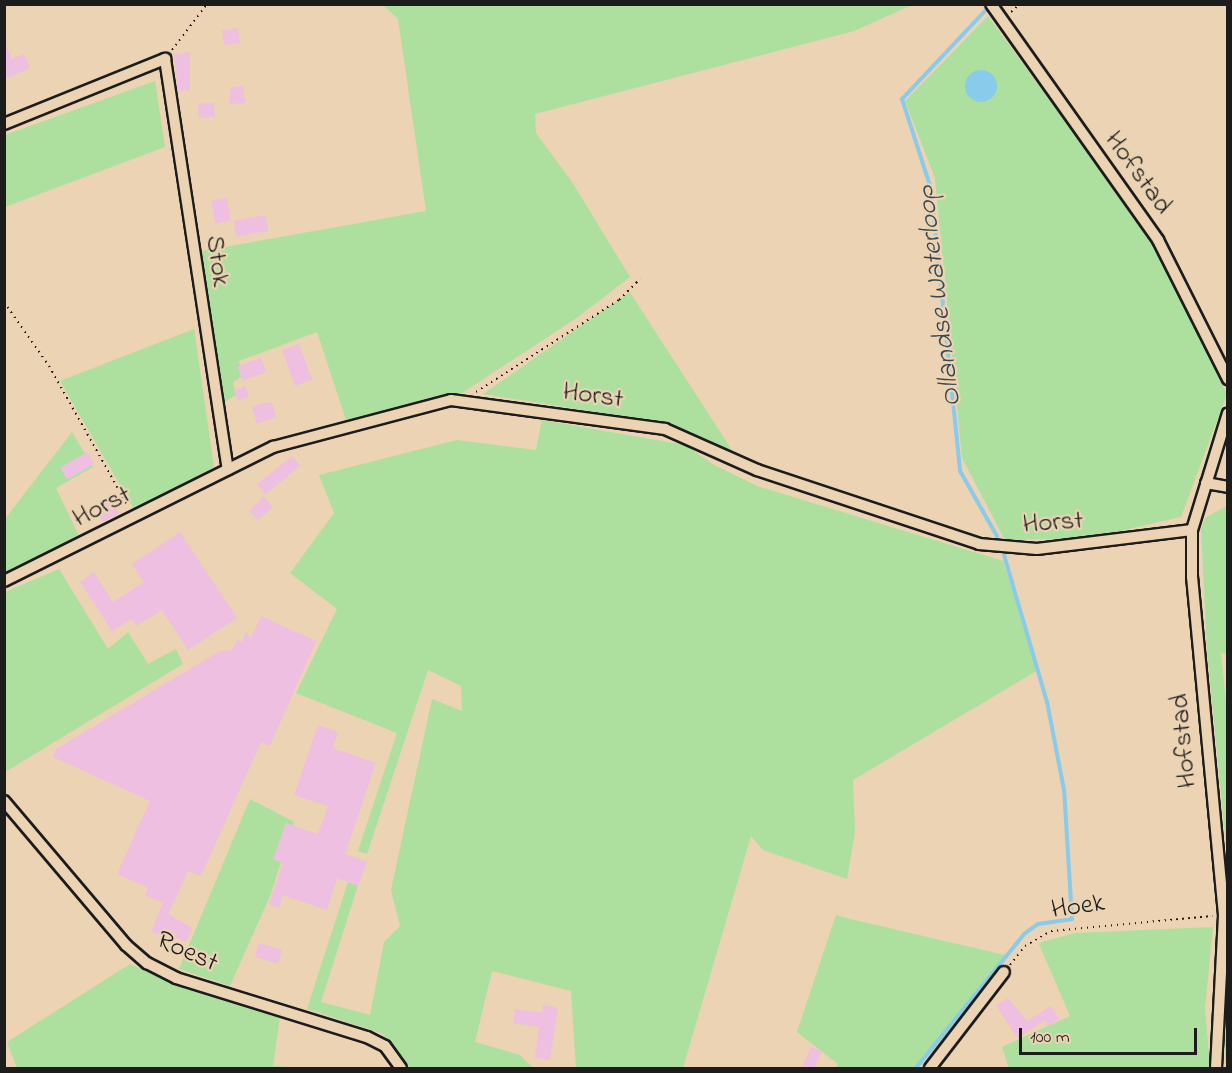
<!DOCTYPE html>
<style>
body{margin:0}
#map{position:relative;width:1232px;height:1073px;overflow:hidden;background:#ebd3b3;font-family:"Indie Flower",sans-serif}
div>[style]{position:absolute}
[style*='--x']{left:calc(var(--x)*1px);top:calc(var(--y)*1px);width:calc(var(--w)*1px);rotate:calc(var(--a)*1deg)}
.green>*{inset:0;background:#addf9f}
.water>*{inset:0;background:#89cbea}
.round{border-radius:50%}
.stream>*{height:4px;margin:-2px;padding:0 2px;transform-origin:2px;border-radius:2px;background:#89cbea}
.building>*{inset:0;background:#eebfe0;transform-origin:0 0}
.path>*{height:2px;margin-top:-1px;transform-origin:0;background:repeating-linear-gradient(90deg,#1c1c1c 0 1.5px,transparent 0 6px)}
.roads{filter:drop-shadow(2px 0 #1c1c1c) drop-shadow(-2px 0 #1c1c1c) drop-shadow(0 2px #1c1c1c) drop-shadow(0 -2px #1c1c1c)}
.minor>*{height:10px;margin:-5px;padding:0 5px;transform-origin:5px;border-radius:5px;background:#ebd3b3}
span{translate:-50% -50%;white-space:nowrap;text-align:center;line-height:1.15;-webkit-text-stroke:4.5px #ebd3b3;paint-order:stroke}
.street-label{font-size:27px;color:#1c1c1c}
.water-label{font-size:28px;color:#374850;font-style:italic}
.frame{position:absolute;inset:0;border:6px solid #1c1c1c;pointer-events:none}
.scale{position:absolute;left:1019px;top:1028px;width:178px;height:27px;box-sizing:border-box;border:3px solid #1c1c1c;border-top:0;padding-left:8px;font-size:18px;line-height:21px;white-space:nowrap;color:#1c1c1c;-webkit-text-stroke:4px #ebd3b3;paint-order:stroke}
</style>
<div id="map">
<div class="green">
<div style="clip-path:polygon(383px 5px,912px 5px,854px 31px,535px 114px,536px 133px,572px 182px,630px 277px,578px 317px,459px 395px,346px 420px,317px 332px,239px 361px,242px 376px,233px 382px,236px 395px,221px 404px,197px 252px,426px 211px,398px 19px)"></div>
<div style="clip-path:polygon(988px 16px,1153px 242px,1227px 394px,1181px 517px,1089px 538px,1005px 540px,962px 458px,935px 178px,905px 101px)"></div>
<div style="clip-path:polygon(155px 81px,165px 147px,5px 207px,5px 135px)"></div>
<div style="clip-path:polygon(630px 292px,633px 297px,735px 455px,688px 431px,659px 422px,483px 394px)"></div>
<div style="clip-path:polygon(194px 329px,214px 467px,135px 511px,60px 381px)"></div>
<div style="clip-path:polygon(542px 420px,685px 445px,714px 465px,757px 486px,1003px 561px,1038px 670px,853px 780px,855px 831px,847px 879px,763px 850px,751px 836px,683px 1068px,576px 1068px,571px 991px,492px 971px,475px 1042px,520px 1055px,533px 1068px,405px 1068px,395px 1046px,381px 1033px,307px 1009px,348px 882px,358px 885px,321px 1002px,370px 1015px,384px 942px,400px 926px,391px 890px,432px 699px,462px 711px,461px 686px,428px 670px,367px 854px,358px 851px,397px 733px,296px 693px,337px 609px,290px 573px,334px 513px,319px 475px,457px 440px,536px 450px)"></div>
<div style="clip-path:polygon(72px 432px,93px 467px,56px 488px,80px 538px,5px 576px,5px 519px)"></div>
<div style="clip-path:polygon(1227px 506px,1227px 654px,1221px 653px,1228px 722px,1227px 855px,1207px 649px,1201px 530px,1205px 518px)"></div>
<div style="clip-path:polygon(59px 569px,108px 649px,128px 632px,148px 664px,176px 649px,183px 664px,5px 772px,5px 592px)"></div>
<div style="clip-path:polygon(250px 799px,294px 822px,270px 896px,230px 986px,179px 969px)"></div>
<div style="clip-path:polygon(836px 915px,850px 919px,1005px 955px,914px 1068px,835px 1068px,838px 1064px,797px 1032px)"></div>
<div style="clip-path:polygon(1213px 927px,1205px 1008px,1210px 1068px,1009px 1068px,1002px 1047px,1070px 1016px,1039px 944px,1042px 942px,1075px 933px)"></div>
<div style="clip-path:polygon(1227px 939px,1227px 1068px,1226px 1068px,1222px 1025px)"></div>
<div style="clip-path:polygon(130px 964px,184px 987px,280px 1016px,273px 1066px,305px 1068px,17px 1068px,7px 1042px)"></div>
</div>
<div class="water">
<div class="round" style="left:965px;top:70px;width:32px;height:32px"></div>
</div>
<div class="stream">
<div style="--x:985;--y:11;--w:121;--a:133.3"></div>
<div style="--x:902;--y:99;--w:95;--a:72.1"></div>
<div style="--x:931;--y:189;--w:283;--a:84.1"></div>
<div style="--x:960;--y:471;--w:75;--a:60.4"></div>
<div style="--x:916;--y:1068;--w:172;--a:-51.1"></div>
<div style="--x:1024;--y:934;--w:17;--a:-36"></div>
<div style="--x:1038;--y:924;--w:34;--a:-8"></div>
<div style="--x:1072;--y:919;--w:129;--a:-93.5"></div>
<div style="--x:1064;--y:790;--w:90;--a:-100.9"></div>
<div style="--x:1047;--y:702;--w:153;--a:-106.3"></div>
</div>
<div class="building">
<div style="left:238px;top:28px;width:15px;height:16px;rotate:82deg"></div>
<div style="clip-path:polygon(4px 40px,12px 59px,24px 54px,30px 68px,4px 79px)"></div>
<div style="clip-path:polygon(190px 52px,190px 90px,178px 91px,174px 54px)"></div>
<div style="clip-path:polygon(243px 86px,245px 103px,229px 104px,231px 87px)"></div>
<div style="left:214px;top:103px;width:14px;height:16px;rotate:86deg"></div>
<div style="left:227px;top:198px;width:23px;height:16px;rotate:80deg"></div>
<div style="left:265px;top:215px;width:16px;height:32px;rotate:79deg"></div>
<div style="left:299px;top:344px;width:38px;height:18px;rotate:70deg"></div>
<div style="left:261px;top:358px;width:15px;height:25px;rotate:70deg"></div>
<div style="left:245px;top:386px;width:11px;height:12px;rotate:68deg"></div>
<div style="clip-path:polygon(265px 403px,272px 403px,276px 417px,257px 424px,252px 407px)"></div>
<div style="left:87px;top:452px;width:14px;height:31px;rotate:60deg"></div>
<div style="left:292px;top:456px;width:13px;height:45px;rotate:51deg"></div>
<div style="left:264px;top:497px;width:13px;height:20px;rotate:48deg"></div>
<div style="left:112px;top:499px;width:16px;height:19px;rotate:63deg"></div>
<div style="clip-path:polygon(180px 532px,237px 618px,188px 650px,162px 610px,136px 626px,132px 619px,112px 631px,80px 582px,94px 572px,113px 602px,144px 582px,132px 564px)"></div>
<div style="clip-path:polygon(261px 616px,316px 641px,270px 746px,261px 742px,201px 876px,188px 871px,168px 914px,192px 928px,186px 942px,161px 931px,159px 935px,151px 932px,163px 903px,145px 895px,148px 888px,117px 874px,150px 801px,53px 757px,56px 749px,220px 651px,232px 650px,237px 640px,242px 642px,246px 632px,251px 638px)"></div>
<div style="clip-path:polygon(318px 725px,338px 732px,333px 748px,376px 763px,345px 854px,367px 862px,358px 886px,337px 878px,327px 910px,283px 895px,279px 908px,269px 904px,283px 863px,273px 859px,286px 823px,318px 834px,328px 806px,294px 795px)"></div>
<div style="left:259px;top:943px;width:24px;height:14px;rotate:17deg"></div>
<div style="clip-path:polygon(1008px 998px,1027px 1021px,1051px 1006px,1059px 1019px,1048px 1026px,1045px 1020px,1017px 1038px,996px 1005px)"></div>
<div style="clip-path:polygon(543px 1005px,558px 1008px,550px 1060px,535px 1058px,539px 1027px,513px 1023px,515px 1009px,542px 1013px)"></div>
<div style="clip-path:polygon(811px 1047px,822px 1051px,814px 1068px,802px 1068px)"></div>
</div>
<div class="path">
<div style="--x:1011;--y:12;--w:12;--a:-42"></div>
<div style="--x:172;--y:50;--w:58;--a:-52.7"></div>
<div style="--x:4;--y:302;--w:78;--a:54.9"></div>
<div style="--x:49;--y:366;--w:161;--a:60.6"></div>
<div style="--x:476;--y:392;--w:170;--a:-32.8"></div>
<div style="--x:619;--y:300;--w:30;--a:-45"></div>
<div style="--x:1010;--y:965;--w:24;--a:-52"></div>
<div style="--x:1025;--y:946;--w:30;--a:-30"></div>
<div style="--x:1051;--y:931;--w:162;--a:-5.3"></div>
</div>
<div class="roads">
<div class="minor">
<div style="--x:991;--y:4;--w:289;--a:54.7"></div>
<div style="--x:1158;--y:240;--w:156;--a:63.3"></div>
<div style="--x:4;--y:124;--w:174;--a:-22"></div>
<div style="--x:165;--y:59;--w:415;--a:81.3"></div>
<div style="--x:1206;--y:483;--w:22;--a:10"></div>
<div style="--x:4;--y:581;--w:301;--a:-26.5"></div>
<div style="--x:273;--y:447;--w:184;--a:-14.8"></div>
<div style="--x:451;--y:400;--w:216;--a:7.7"></div>
<div style="--x:665;--y:429;--w:101;--a:24"></div>
<div style="--x:757;--y:470;--w:234;--a:18.4"></div>
<div style="--x:979;--y:544;--w:58;--a:4.9"></div>
<div style="--x:1037;--y:549;--w:156;--a:-7"></div>
<div style="--x:4;--y:801;--w:189;--a:49.7"></div>
<div style="--x:126;--y:945;--w:28;--a:41"></div>
<div style="--x:147;--y:963;--w:33;--a:27"></div>
<div style="--x:176;--y:978;--w:200;--a:17.2"></div>
<div style="--x:367;--y:1037;--w:20;--a:27"></div>
<div style="--x:385;--y:1046;--w:27;--a:54"></div>
<div style="--x:930;--y:1068;--w:121;--a:-52.4"></div>
<div style="--x:1216;--y:1068;--w:153;--a:-87"></div>
<div style="--x:1224;--y:915;--w:340;--a:-95.4"></div>
<div style="--x:1192;--y:577;--w:47;--a:-90"></div>
<div style="--x:1192;--y:530;--w:122;--a:-72.9"></div>
</div>
</div>
<div class="street-label">
<span style="left:1138px;top:173px;rotate:54deg">Hofstad</span>
<span style="left:217px;top:261px;rotate:82deg">Stok</span>
<span style="left:593px;top:396px;rotate:8deg">Horst</span>
<span style="left:102px;top:507px;rotate:-27deg">Horst</span>
<span style="left:1053px;top:523px;rotate:-4deg">Horst</span>
<span style="left:1184px;top:741px;rotate:-95deg">Hofstad</span>
<span style="left:1078px;top:907px;rotate:-8deg">Hoek</span>
<span style="left:187px;top:952px;rotate:24deg">Roest</span>
</div>
<div class="water-label">
<span style="left:940px;top:296px;rotate:-97deg">Ollandse Waterloop</span>
</div>
<div class="frame"></div>
<div class="scale">100 m</div>
</div>
